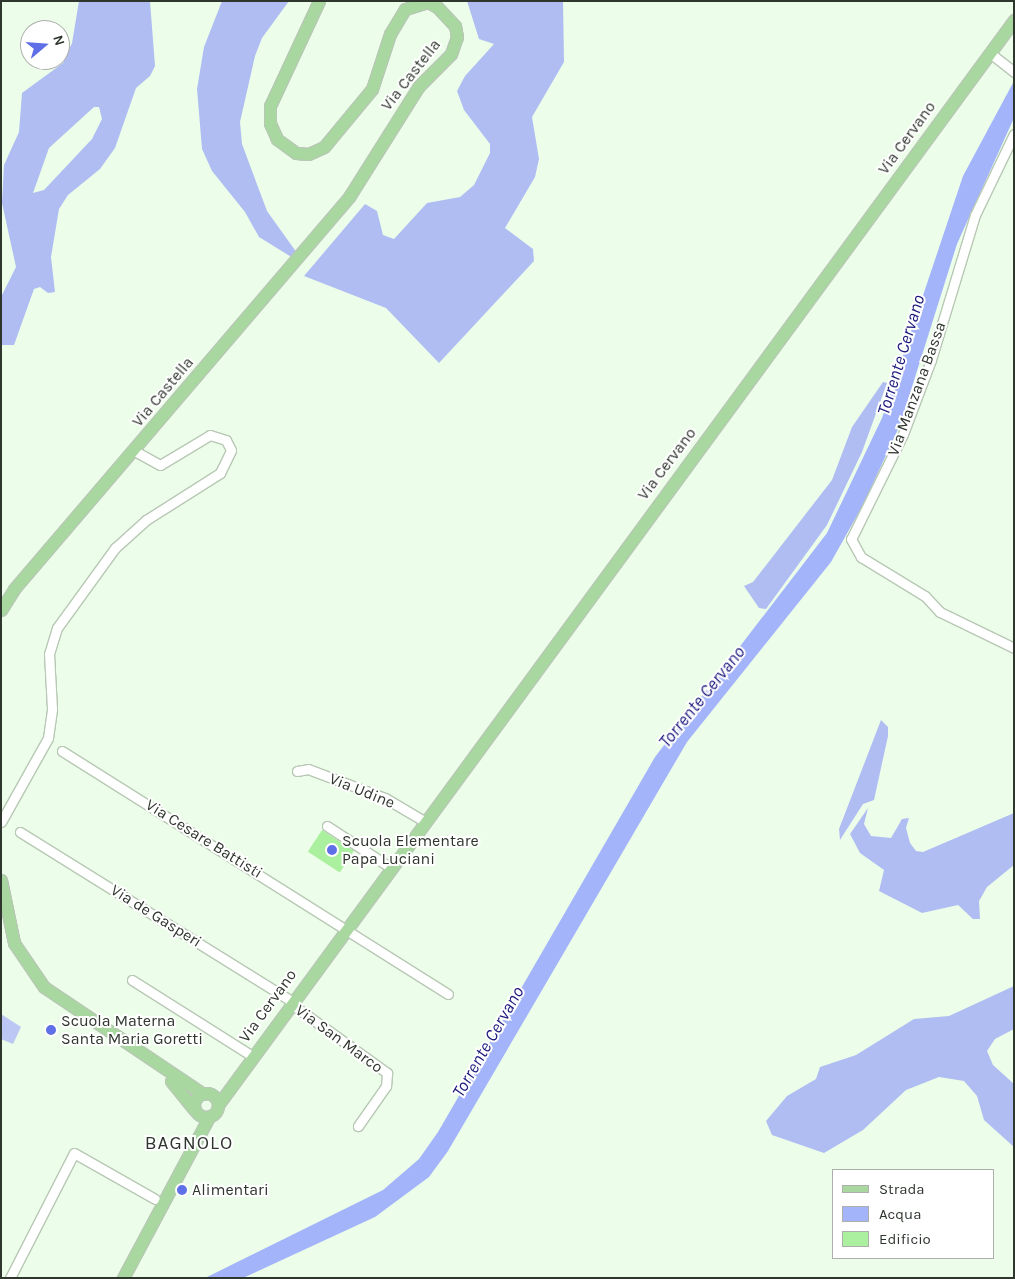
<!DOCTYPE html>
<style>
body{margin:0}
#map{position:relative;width:1015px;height:1279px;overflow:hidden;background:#ecfee9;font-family:Karla,sans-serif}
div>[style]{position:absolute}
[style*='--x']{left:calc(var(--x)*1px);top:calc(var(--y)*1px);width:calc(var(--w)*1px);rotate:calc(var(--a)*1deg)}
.green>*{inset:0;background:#bcc7f3}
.forest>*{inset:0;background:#b0bdf2}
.water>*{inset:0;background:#a3b4fa}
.building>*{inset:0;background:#abf09f;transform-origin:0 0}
.roads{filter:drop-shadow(1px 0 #b7c8b4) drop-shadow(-1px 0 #b7c8b4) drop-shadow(0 1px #b7c8b4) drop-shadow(0 -1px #b7c8b4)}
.minor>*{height:9px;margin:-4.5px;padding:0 4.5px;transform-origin:4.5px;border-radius:4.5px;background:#fff}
.major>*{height:11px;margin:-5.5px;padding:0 5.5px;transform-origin:5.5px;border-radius:5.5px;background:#a8d7a0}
.major>.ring{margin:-5.5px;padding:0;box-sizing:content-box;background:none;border:11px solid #a8d7a0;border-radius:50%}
.dots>*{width:14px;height:14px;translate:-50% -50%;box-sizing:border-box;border:2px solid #fff;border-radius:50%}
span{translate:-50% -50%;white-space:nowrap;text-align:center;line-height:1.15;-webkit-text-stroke:4px #fff;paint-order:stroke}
.street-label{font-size:16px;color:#2f362e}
.poi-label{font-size:16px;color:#2f362e}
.left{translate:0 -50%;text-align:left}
.water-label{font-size:18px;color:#1d1b7d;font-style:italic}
.quarter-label{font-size:19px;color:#2f362e;letter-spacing:1px}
.frame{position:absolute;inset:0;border:2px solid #2f362e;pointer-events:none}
.legend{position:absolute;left:832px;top:1169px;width:162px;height:90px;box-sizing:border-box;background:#fff;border:1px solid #acafab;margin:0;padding:6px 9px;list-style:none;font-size:15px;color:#2f362e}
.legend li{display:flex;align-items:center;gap:10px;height:25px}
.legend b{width:25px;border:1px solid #acafab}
.north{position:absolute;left:20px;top:20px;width:50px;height:50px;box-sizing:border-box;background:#fff;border:1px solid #acafab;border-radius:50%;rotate:72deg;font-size:14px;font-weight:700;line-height:20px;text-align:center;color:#2f362e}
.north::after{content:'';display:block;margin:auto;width:18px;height:22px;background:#5e6fe7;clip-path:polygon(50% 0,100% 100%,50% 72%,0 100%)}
</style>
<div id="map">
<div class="green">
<div style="clip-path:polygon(1px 1014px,21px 1027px,13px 1044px,1px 1039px)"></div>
</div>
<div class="forest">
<div style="clip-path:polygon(evenodd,79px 1px,150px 1px,155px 66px,150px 76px,136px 88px,115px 148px,100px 169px,68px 195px,59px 209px,51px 257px,55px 292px,48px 293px,40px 287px,34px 289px,14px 345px,1px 345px,1px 297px,16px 267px,2px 203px,4px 165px,19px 132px,22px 93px,63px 63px,72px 43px,79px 1px,94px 107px,99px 107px,102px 119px,92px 139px,44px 190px,33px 193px,49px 148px,94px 107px)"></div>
<div style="clip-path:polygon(222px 1px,289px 1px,262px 38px,255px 56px,240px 122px,242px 144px,267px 211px,297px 253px,293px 258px,259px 237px,245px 212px,212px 171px,202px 149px,197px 89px,204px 47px)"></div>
<div style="clip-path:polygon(467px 1px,563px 1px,564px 62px,532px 117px,539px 159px,535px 177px,505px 228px,533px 249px,534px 261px,439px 363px,386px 308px,304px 276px,365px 204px,377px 211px,383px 235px,394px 239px,427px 203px,460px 197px,474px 185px,490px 153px,490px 144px,464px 110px,457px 91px,465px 76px,494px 44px,479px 39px)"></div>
<div style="clip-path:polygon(883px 382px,887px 383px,862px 452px,827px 525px,766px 609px,759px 608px,744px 586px,753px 582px,832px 480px,852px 427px)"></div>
<div style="clip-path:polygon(881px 720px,888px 727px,888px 736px,874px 800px,863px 804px,840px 840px,839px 829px)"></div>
<div style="clip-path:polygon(868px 808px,864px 824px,871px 836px,891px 838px,902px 819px,909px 818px,906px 828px,910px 843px,916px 851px,923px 852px,1014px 813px,1014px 865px,987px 887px,979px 901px,980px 919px,973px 919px,958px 905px,922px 913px,879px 891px,884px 870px,860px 853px,850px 834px)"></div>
<div style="clip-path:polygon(1014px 986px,1014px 1029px,995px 1039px,987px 1051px,993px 1065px,1014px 1084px,1014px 1147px,984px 1120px,977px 1096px,964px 1081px,939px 1077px,906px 1090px,863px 1130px,824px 1153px,772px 1135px,766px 1121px,787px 1096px,816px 1079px,820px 1067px,856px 1055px,914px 1019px,949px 1016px)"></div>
</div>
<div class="water">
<div style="clip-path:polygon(1014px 81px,1014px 118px,957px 244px,900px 425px,863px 505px,831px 562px,687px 742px,448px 1151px,429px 1177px,375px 1217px,243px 1278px,205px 1278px,383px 1190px,419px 1159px,438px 1132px,655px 757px,827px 533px,882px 418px,963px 176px)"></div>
</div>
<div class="building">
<div style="left:322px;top:830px;width:38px;height:26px;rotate:33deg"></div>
</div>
<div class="roads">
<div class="minor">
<div style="--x:990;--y:53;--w:31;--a:38"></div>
<div style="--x:1014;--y:134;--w:90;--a:115.7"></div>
<div style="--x:975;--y:215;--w:152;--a:106.9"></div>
<div style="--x:931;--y:360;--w:79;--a:110.7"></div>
<div style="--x:903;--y:434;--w:117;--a:116.3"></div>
<div style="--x:851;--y:539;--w:21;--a:61"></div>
<div style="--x:861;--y:557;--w:75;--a:31.4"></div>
<div style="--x:925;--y:596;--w:22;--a:47"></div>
<div style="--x:940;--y:612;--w:82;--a:25.9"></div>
<div style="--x:62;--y:751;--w:456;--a:32.2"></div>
<div style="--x:297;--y:771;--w:11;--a:-10"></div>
<div style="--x:308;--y:769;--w:82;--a:20.6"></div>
<div style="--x:385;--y:798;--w:45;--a:30.5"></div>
<div style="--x:1;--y:822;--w:96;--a:-60.8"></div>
<div style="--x:48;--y:738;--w:29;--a:-82"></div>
<div style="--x:52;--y:709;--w:55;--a:-93.1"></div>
<div style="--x:49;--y:654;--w:27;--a:-73"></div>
<div style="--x:57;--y:628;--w:99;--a:-54.1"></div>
<div style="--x:115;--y:548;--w:42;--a:-42.1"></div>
<div style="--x:146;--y:520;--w:88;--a:-32.4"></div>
<div style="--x:220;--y:473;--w:25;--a:-64"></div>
<div style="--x:231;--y:450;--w:11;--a:-117"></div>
<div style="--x:226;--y:440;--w:17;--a:-163"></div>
<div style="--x:210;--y:435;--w:58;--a:149"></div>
<div style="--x:160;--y:465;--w:29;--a:-151"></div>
<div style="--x:327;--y:826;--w:75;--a:33.1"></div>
<div style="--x:20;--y:832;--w:319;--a:31.9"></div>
<div style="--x:132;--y:980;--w:142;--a:32.3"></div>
<div style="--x:290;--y:1003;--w:120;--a:35.8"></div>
<div style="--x:387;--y:1073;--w:13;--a:94"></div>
<div style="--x:386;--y:1086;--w:49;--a:125"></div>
<div style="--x:10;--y:1278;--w:140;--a:-62.9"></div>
<div style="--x:74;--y:1153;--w:93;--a:29.6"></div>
</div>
<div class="major">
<div style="--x:1;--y:610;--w:25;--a:-58"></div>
<div style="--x:14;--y:589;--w:516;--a:-49.48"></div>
<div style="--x:349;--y:197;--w:131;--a:-57.8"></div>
<div style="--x:419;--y:86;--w:45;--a:-45"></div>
<div style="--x:451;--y:54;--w:18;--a:-71"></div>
<div style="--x:457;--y:37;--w:11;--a:-100"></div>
<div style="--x:455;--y:26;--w:26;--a:-133"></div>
<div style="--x:437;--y:7;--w:10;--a:-151"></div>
<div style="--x:428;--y:2;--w:24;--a:163"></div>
<div style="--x:405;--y:9;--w:29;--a:121"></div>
<div style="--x:390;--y:34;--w:58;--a:108.1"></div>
<div style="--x:372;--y:89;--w:75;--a:129.6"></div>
<div style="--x:324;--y:147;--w:17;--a:156"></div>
<div style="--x:308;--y:154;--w:12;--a:-175"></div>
<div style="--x:296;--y:153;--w:24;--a:-144"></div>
<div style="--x:277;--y:139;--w:17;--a:-114"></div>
<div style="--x:270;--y:123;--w:17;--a:-90"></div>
<div style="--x:270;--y:106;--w:116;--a:-65"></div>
<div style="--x:1;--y:880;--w:64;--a:78.3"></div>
<div style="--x:14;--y:943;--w:53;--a:55.7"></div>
<div style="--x:44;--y:987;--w:192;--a:33.9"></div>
<div style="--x:171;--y:1081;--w:36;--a:51"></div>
<div class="ring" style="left:194px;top:1093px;width:13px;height:13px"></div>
<div style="--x:218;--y:1105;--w:1346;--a:-53.73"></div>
<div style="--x:123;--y:1278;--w:183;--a:-61.9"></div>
</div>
</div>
<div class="dots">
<div style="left:332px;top:850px;background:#5e6fe7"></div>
<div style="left:51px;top:1030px;background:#5e6fe7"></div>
<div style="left:182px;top:1190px;background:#5e6fe7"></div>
</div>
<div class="street-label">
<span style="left:411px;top:75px;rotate:-52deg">Via Castella</span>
<span style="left:907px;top:138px;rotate:-54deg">Via Cervano</span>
<span style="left:917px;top:389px;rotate:-70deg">Via Manzana Bassa</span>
<span style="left:163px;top:392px;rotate:-50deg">Via Castella</span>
<span style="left:667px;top:464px;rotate:-53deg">Via Cervano</span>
<span style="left:362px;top:791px;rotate:22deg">Via Udine</span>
<span style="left:204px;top:839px;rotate:32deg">Via Cesare Battisti</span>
<span style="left:156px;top:916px;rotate:32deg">Via de Gasperi</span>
<span style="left:268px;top:1006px;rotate:-54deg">Via Cervano</span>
<span style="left:339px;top:1039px;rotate:36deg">Via San Marco</span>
</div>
<div class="poi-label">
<span class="left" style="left:342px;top:850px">Scuola Elementare<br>Papa Luciani</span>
<span class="left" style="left:61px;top:1030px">Scuola Materna<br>Santa Maria Goretti</span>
<span class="left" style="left:192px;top:1190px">Alimentari</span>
</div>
<div class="water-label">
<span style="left:901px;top:355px;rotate:-73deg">Torrente Cervano</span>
<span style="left:702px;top:697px;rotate:-51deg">Torrente Cervano</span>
<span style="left:488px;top:1042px;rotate:-60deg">Torrente Cervano</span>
</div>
<div class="quarter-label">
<span style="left:189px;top:1144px">BAGNOLO</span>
</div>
<div class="frame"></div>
<ul class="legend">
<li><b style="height:6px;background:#a8d7a0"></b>Strada</li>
<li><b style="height:14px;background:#a3b4fa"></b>Acqua</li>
<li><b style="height:14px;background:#abf09f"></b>Edificio</li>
</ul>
<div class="north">N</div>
</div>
